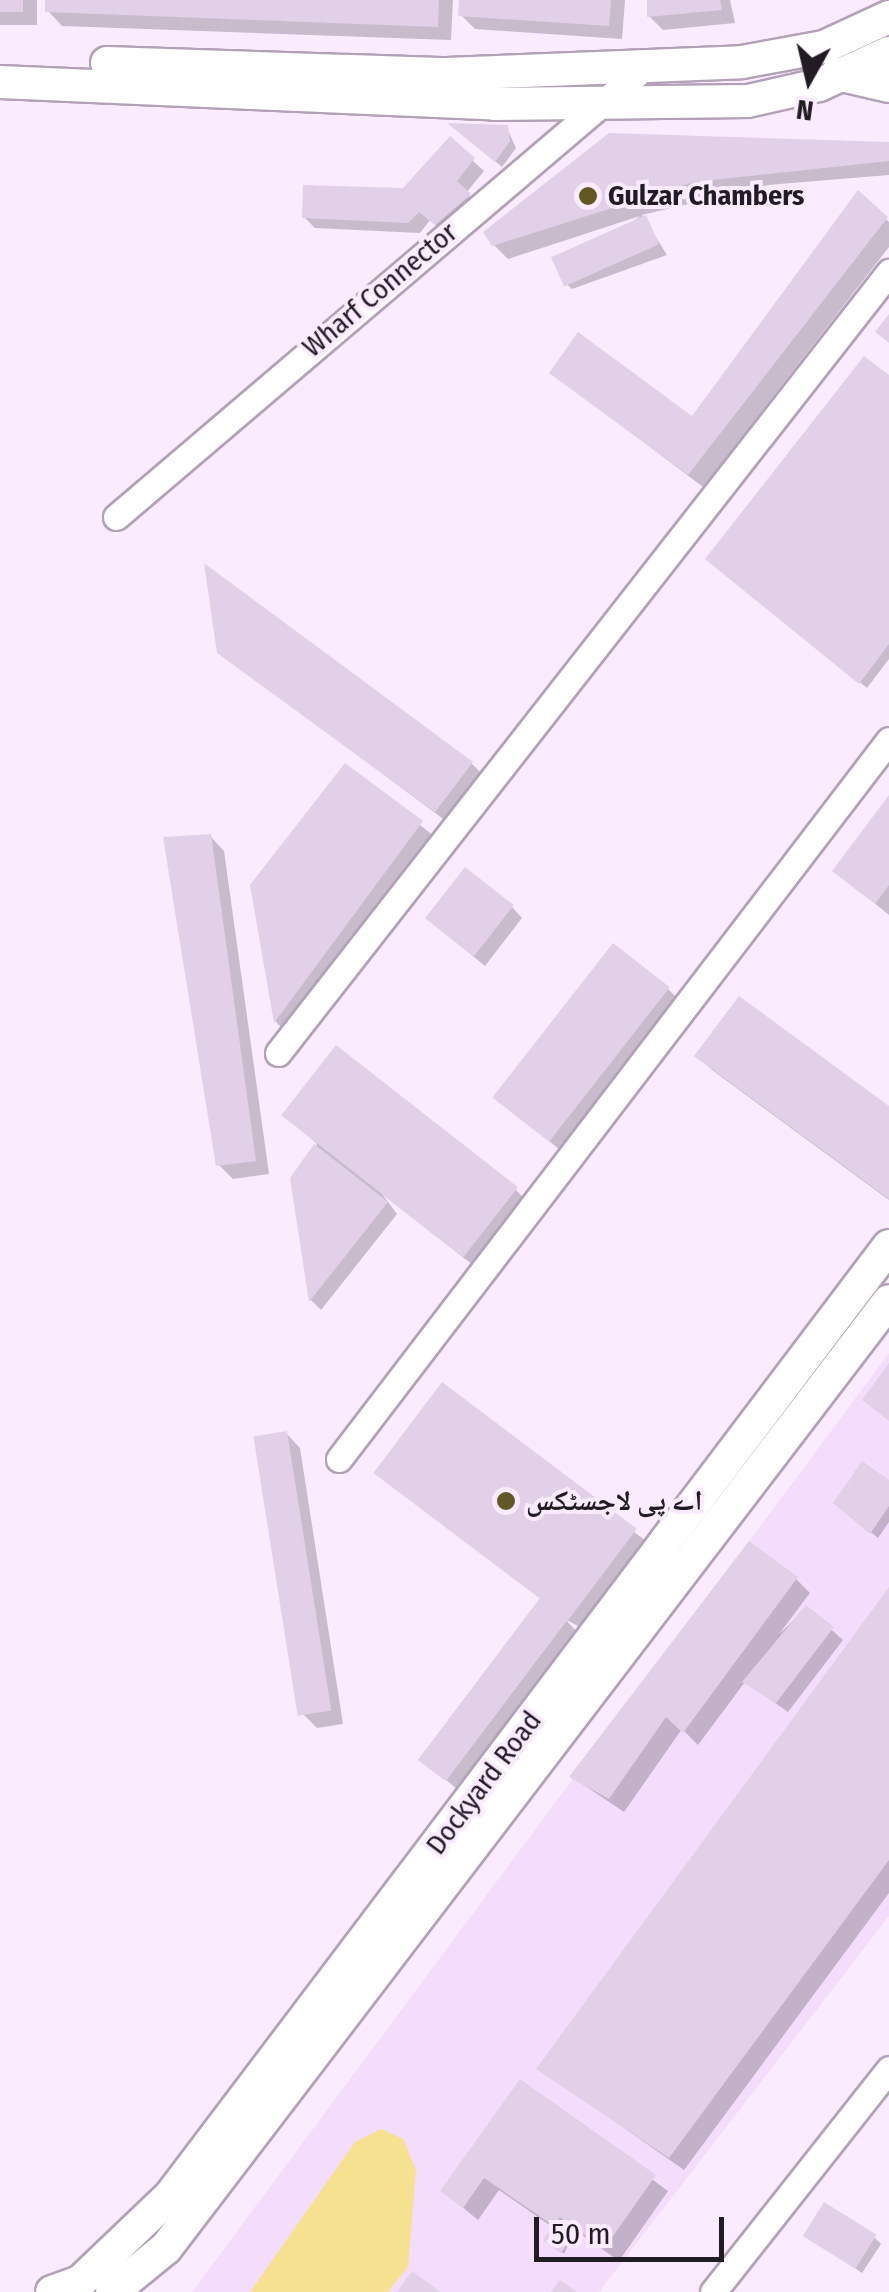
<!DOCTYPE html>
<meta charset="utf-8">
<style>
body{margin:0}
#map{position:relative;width:889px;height:2292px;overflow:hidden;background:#faebff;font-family:"Fira Sans Condensed","Noto Naskh Arabic",sans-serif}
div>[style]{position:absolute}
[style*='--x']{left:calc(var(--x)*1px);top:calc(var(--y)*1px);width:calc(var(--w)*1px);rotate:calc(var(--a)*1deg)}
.built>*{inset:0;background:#f4ddfc}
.green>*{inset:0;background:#f5e190}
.shadow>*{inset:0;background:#0003;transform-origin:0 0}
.building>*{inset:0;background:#e2d0e8;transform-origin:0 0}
.roads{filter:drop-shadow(2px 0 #b3a1b8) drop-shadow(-2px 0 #b3a1b8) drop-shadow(0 2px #b3a1b8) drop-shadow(0 -2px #b3a1b8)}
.minor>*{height:25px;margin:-12.5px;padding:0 12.5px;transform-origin:12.5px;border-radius:12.5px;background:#fff}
.tertiary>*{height:32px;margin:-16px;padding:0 16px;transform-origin:16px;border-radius:16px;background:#fff}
.dots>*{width:28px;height:28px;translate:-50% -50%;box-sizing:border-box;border:5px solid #faebff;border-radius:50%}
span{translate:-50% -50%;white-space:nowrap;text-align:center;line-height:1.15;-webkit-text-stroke:8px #faebff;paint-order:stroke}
.poi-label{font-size:28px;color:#211b23;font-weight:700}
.left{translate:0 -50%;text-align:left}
.street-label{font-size:28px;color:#211b23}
.north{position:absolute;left:759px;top:30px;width:100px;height:100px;-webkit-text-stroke:8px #faebff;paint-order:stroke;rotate:188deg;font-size:28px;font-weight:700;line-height:40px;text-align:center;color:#211b23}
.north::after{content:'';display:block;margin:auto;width:35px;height:45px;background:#211b23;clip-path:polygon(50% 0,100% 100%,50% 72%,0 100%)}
.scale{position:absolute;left:534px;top:2217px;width:190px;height:45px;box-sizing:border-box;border:5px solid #211b23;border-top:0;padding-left:12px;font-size:30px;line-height:35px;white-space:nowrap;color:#211b23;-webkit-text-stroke:8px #faebff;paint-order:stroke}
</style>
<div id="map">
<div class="built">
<div style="clip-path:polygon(889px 1353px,889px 1916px,599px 2292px,192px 2292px)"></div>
</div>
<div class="green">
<div style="clip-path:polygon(381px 2129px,403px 2139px,416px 2170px,408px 2267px,388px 2292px,250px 2292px,355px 2142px)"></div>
</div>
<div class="shadow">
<div style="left:0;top:0;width:37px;height:25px"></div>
<div style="clip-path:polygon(48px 0,453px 0,451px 40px,62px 26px,48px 11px)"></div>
<div style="clip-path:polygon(461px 0,625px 0,622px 39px,475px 29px,461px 15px)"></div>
<div style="clip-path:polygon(649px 0,730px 0,735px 23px,663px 30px,649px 16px)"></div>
<div style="clip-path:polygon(453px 125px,507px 128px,516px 148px,502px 167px)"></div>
<div style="clip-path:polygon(609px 136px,889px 145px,889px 175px,768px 185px,642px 215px,667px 255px,572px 289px,561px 279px,640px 216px,508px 259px,494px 245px)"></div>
<div style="clip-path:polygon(450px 140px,484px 171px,466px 193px,479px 206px,447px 234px,430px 220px,420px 233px,315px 228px,304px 217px,404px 190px)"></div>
<div style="clip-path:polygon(859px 194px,889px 222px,889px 247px,703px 487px,552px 373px,692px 419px)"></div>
<div style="clip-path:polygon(889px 378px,889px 659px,867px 688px,715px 565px)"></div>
<div style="clip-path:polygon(219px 652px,472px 764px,485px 777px,450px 824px)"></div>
<div style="clip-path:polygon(346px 766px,435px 837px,289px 1035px,276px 1022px,253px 886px)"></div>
<div style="clip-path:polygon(889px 799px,889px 915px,835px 871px)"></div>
<div style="clip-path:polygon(210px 836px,224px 851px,269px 1174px,233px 1179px,219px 1165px)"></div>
<div style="clip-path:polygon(512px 907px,522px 918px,485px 966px,441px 930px)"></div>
<div style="clip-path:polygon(668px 989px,682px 1003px,565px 1154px,496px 1098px)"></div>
<div style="clip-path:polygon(698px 1056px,889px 1109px,889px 1200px,712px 1070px)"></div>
<div style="clip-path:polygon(285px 1115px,516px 1190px,530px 1204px,478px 1269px,382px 1194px,397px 1214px,321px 1310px,311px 1300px,293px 1179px,317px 1144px)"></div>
<div style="clip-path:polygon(442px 1386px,650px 1544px,585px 1630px,565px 1619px,576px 1631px,457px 1789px,421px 1759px,542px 1599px,377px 1472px)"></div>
<div style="clip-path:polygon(286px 1433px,300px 1448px,343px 1724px,317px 1728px,303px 1714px)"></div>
<div style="clip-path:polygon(889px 1483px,889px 1522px,878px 1538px,843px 1510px)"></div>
<div style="clip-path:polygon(796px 1579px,810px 1593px,779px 1634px,807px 1608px,843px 1640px,788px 1712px,745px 1682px,698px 1745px,682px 1729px,624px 1812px,572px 1777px)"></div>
<div style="clip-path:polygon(889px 1590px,889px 1893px,684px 2170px,540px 2069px)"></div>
<div style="clip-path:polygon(520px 2083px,668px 2191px,619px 2261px,575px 2230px,564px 2254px,546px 2241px,555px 2229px,499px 2190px,478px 2220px,443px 2191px)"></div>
<div style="clip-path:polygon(805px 2235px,874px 2237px,881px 2244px,862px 2273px)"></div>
</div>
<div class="building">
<div style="left:0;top:0;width:23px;height:12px"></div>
<div style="clip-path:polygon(45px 0,439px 0,438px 27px,45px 12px)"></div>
<div style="clip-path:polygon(459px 0,611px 0,609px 26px,458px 16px)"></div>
<div style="clip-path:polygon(647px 0,720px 0,722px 10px,647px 17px)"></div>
<div style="clip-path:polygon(447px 123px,508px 125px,510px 141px,495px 162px)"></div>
<div style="clip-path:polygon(609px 133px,889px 142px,889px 161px,694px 182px,492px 246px,483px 232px)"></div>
<div style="clip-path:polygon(450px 136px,475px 158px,457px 181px,471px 194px,435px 225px,419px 212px,408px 223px,302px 218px,303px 185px,403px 188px)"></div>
<div style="clip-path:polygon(858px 190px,888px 217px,688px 475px,549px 373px,578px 332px,692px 416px)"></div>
<div style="left:646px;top:215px;width:32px;height:104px;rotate:66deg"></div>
<div style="clip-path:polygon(889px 314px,889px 343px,875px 332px)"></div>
<div style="clip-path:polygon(864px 356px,889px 375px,889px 644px,859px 684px,705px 559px)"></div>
<div style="clip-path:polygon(204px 563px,473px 762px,435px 812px,217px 653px)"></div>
<div style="clip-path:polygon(345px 763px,423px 821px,274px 1023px,250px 885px)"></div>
<div style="clip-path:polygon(889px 795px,889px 885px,875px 904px,832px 871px)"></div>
<div style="clip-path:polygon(211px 834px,256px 1161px,216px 1166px,163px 837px)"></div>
<div style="left:465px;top:867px;width:62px;height:65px;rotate:38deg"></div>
<div style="left:613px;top:943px;width:72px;height:196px;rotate:38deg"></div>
<div style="clip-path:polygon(739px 996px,889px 1106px,889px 1199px,694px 1056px)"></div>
<div style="left:336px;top:1045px;width:231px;height:89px;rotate:38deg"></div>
<div style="clip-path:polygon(314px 1144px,388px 1202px,309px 1302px,290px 1178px)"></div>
<div style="clip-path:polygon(889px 1363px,889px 1421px,862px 1400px)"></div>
<div style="left:442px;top:1382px;width:244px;height:114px;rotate:37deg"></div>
<div style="left:287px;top:1431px;width:283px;height:34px;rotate:81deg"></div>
<div style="clip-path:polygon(862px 1461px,889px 1480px,889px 1506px,870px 1534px,833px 1503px)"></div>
<div style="clip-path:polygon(749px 1541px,798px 1577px,683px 1733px,666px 1717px,609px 1799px,569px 1777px)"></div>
<div style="clip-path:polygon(889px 1587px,889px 1860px,669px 2158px,536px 2069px)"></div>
<div style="left:540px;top:1598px;width:35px;height:203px;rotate:37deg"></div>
<div style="clip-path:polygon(806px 1605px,834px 1627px,776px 1703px,742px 1682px)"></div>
<div style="clip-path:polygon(520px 2079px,656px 2175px,604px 2249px,560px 2217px,554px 2226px,484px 2178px,463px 2208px,440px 2191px)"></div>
<div style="left:824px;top:2202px;width:62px;height:40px;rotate:32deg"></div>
<div style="left:551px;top:2229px;width:22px;height:14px;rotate:36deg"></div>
<div style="clip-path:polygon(412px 2271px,441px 2292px,397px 2292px)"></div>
<div style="clip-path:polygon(560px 2280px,577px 2292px,551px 2292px)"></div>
</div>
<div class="roads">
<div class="minor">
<div style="--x:116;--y:517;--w:696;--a:-40.4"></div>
<div style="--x:278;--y:1053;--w:992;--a:-51.96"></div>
<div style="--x:339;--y:1459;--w:905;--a:-52.59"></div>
<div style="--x:713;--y:2292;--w:284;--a:-51.7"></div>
</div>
<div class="tertiary">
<div style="--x:107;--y:63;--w:340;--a:1.9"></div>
<div style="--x:447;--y:74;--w:295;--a:-2.3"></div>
<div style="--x:742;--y:62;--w:83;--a:-10.4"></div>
<div style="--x:824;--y:47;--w:72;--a:-24.8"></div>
<div style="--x:837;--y:74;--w:53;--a:13"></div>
<div style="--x:0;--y:82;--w:495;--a:2.5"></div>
<div style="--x:495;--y:104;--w:253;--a:-0.7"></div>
<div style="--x:748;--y:101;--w:73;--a:-12.7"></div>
<div style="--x:819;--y:85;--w:77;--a:-24.6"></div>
<div style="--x:52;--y:2292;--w:30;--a:-20"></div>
<div style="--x:80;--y:2282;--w:126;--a:-43.7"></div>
<div style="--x:171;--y:2195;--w:1190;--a:-52.89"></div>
<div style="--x:112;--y:2292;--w:70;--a:-39.2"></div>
<div style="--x:166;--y:2248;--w:1191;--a:-52.64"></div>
</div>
</div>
<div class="dots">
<div style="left:588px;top:196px;background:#635724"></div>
<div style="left:506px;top:1501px;background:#635724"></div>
</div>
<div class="poi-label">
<span class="left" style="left:608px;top:196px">Gulzar Chambers</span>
<span class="left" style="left:526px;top:1501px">اے پی لاجسٹکس</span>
</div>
<div class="street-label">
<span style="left:380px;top:290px;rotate:-40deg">Wharf Connector</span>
<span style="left:484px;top:1783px;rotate:-53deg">Dockyard Road</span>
</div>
<div class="north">N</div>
<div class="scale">50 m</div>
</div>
